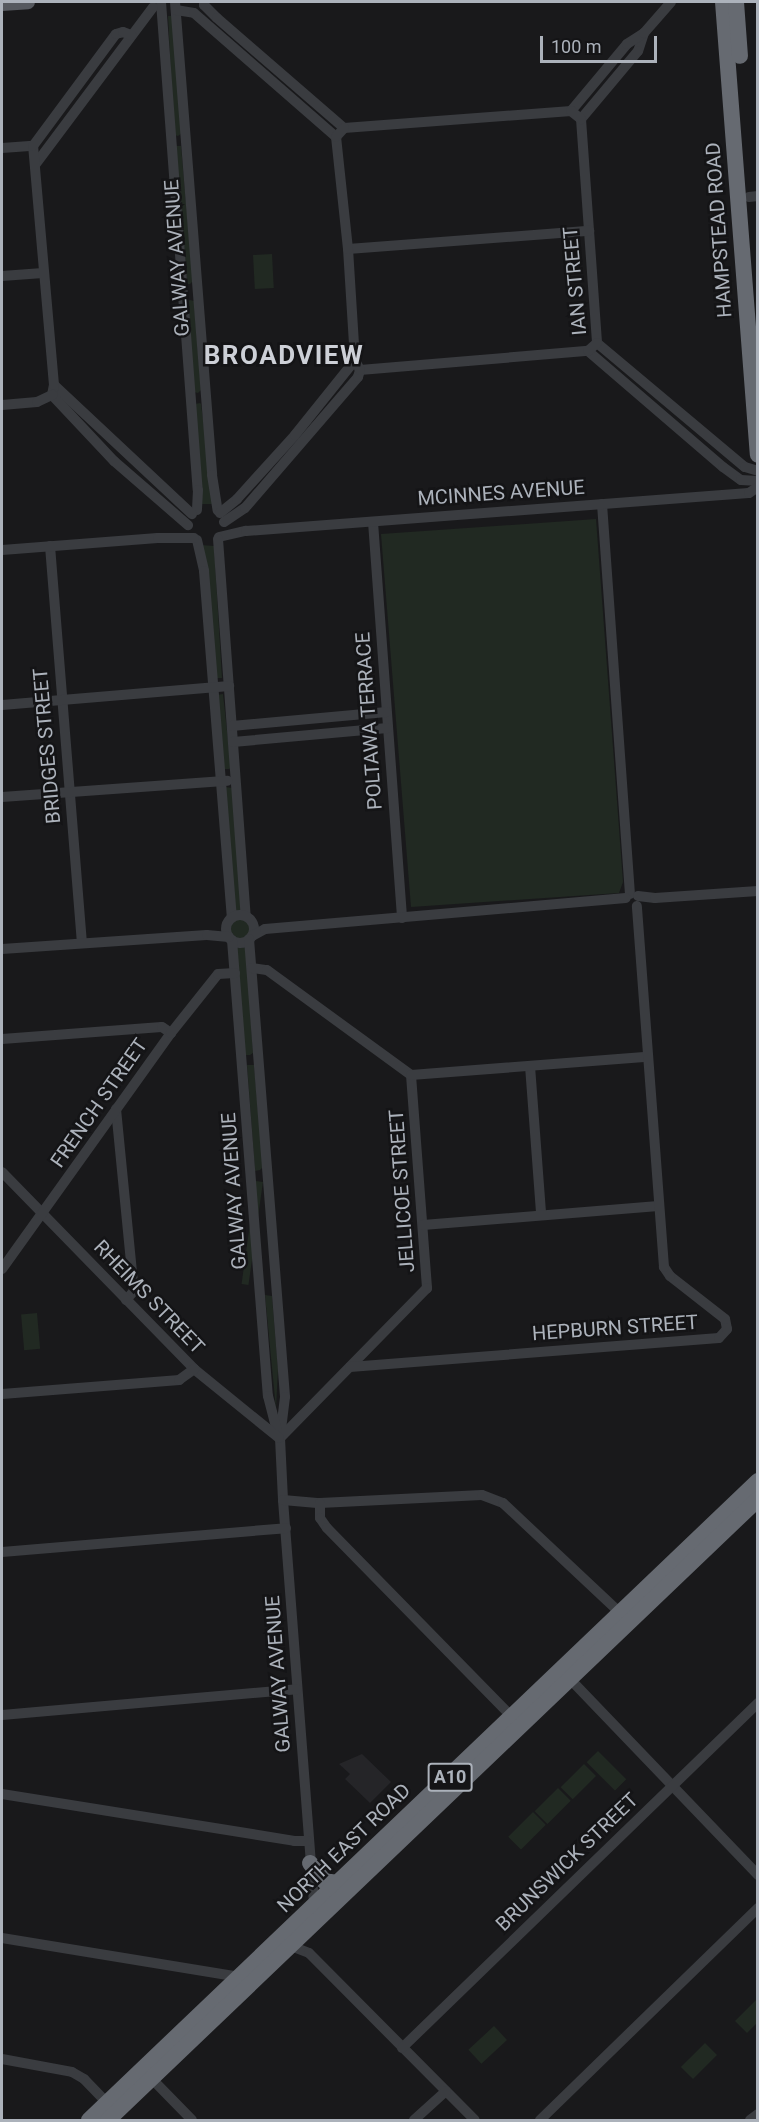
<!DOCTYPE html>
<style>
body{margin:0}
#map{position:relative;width:759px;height:2122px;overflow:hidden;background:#19191b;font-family:Roboto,sans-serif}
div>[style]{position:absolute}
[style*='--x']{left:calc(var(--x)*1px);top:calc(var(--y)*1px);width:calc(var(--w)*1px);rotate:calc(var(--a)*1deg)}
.built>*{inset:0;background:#252528}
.green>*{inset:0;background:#212922;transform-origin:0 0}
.round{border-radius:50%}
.minor>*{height:10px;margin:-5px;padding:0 5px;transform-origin:5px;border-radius:5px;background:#3a3c40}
.minor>.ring{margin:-5px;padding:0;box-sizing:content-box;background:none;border:10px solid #3a3c40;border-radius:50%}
.major>*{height:14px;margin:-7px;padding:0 7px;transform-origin:7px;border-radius:7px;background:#56595f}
.highway>*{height:16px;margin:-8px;padding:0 8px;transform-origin:8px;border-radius:8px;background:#666a71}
span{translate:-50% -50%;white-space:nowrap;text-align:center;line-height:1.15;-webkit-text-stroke:5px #141416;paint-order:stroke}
.shield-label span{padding:2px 4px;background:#141416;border:2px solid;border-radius:4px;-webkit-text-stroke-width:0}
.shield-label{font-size:18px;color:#acb2bb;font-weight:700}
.street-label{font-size:20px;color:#acb2bb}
.district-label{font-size:26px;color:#cdd0d7;font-weight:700;letter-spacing:1.5px}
.frame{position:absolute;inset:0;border:3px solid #acb2bb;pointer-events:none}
.scale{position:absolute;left:540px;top:36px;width:117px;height:27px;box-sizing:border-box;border:3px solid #acb2bb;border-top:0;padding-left:8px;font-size:18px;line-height:21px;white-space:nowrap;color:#acb2bb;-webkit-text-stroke:4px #141416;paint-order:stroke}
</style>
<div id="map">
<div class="built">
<div style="clip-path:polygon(362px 1754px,391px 1782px,370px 1803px,345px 1779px,350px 1774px,339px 1764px)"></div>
</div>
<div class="green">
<div style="clip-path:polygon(168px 16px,172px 16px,182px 133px,178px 136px,174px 135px)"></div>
<div style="clip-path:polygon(176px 146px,181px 146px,193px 281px,190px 284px,187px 284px)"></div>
<div style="left:272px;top:254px;width:34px;height:19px;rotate:87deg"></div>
<div style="clip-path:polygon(190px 300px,194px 301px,201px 390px,198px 393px,194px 392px,188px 301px)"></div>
<div style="clip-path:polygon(200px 403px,201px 404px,214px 504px,199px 504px,195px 404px)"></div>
<div style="clip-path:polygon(596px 519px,623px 882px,619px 893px,411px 907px,381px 534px)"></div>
<div style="clip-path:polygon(201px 545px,214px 546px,222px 678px,216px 678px)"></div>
<div style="clip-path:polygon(223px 694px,231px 768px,229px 769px,224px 769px,217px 695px)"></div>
<div style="clip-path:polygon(225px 787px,233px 788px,243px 911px,233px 912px)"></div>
<div class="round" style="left:230px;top:919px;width:20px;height:20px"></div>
<div style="clip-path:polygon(246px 947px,253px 1053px,250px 1055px,245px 1055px,235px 948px)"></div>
<div style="clip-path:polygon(247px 1065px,254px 1065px,263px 1167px,260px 1170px,255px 1171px)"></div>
<div style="left:256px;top:1181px;width:7px;height:104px;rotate:8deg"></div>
<div style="clip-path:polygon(265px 1295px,272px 1296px,278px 1369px,276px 1409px)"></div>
<div style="left:37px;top:1313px;width:36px;height:16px;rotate:85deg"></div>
<div style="left:598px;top:1751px;width:40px;height:16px;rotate:45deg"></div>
<div style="left:584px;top:1764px;width:17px;height:33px;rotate:45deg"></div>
<div style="left:558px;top:1788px;width:18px;height:33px;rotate:45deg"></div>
<div style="left:533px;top:1812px;width:18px;height:35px;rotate:45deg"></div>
<div style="clip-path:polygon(757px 1999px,757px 2023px,747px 2033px,735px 2021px)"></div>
<div style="left:494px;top:2026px;width:19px;height:35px;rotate:47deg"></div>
<div style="left:705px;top:2043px;width:17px;height:34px;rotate:45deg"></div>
</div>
<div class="minor">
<div style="--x:161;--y:2;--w:489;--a:85.7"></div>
<div style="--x:198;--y:490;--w:20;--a:93"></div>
<div style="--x:175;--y:2;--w:474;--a:85.5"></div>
<div style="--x:212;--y:475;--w:36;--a:81"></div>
<div style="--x:204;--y:2;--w:3;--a:90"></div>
<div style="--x:204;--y:5;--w:18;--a:45"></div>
<div style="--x:217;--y:18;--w:168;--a:40.9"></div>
<div style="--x:176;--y:10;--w:18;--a:9"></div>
<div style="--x:194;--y:13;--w:189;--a:41.1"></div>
<div style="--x:644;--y:33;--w:19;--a:108"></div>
<div style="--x:638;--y:51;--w:89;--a:130"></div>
<div style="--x:581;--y:119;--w:225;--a:85.9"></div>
<div style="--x:597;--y:343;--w:193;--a:40"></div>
<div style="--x:745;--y:467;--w:14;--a:17"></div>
<div style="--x:571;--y:111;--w:87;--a:-50.1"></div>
<div style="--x:627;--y:44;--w:20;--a:-33"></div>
<div style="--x:644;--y:33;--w:41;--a:-48.9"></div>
<div style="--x:344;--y:128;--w:228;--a:-4.3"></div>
<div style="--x:571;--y:111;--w:13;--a:39"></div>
<div style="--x:2;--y:148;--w:31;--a:-4"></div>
<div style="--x:35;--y:165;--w:197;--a:-53.2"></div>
<div style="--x:749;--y:197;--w:9;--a:-6"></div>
<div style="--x:348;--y:249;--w:242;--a:-4.3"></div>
<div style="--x:2;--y:276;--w:41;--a:-4.2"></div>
<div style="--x:588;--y:351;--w:178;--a:40.7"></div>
<div style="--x:723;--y:467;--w:22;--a:36"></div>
<div style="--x:741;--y:480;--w:17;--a:3"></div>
<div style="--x:360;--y:370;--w:229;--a:-4.8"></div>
<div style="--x:588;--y:351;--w:12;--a:-42"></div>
<div style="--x:54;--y:385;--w:189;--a:43.1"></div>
<div style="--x:52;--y:395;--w:10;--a:-79"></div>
<div style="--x:54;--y:385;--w:240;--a:-95"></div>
<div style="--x:33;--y:146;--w:139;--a:-53.5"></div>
<div style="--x:116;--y:34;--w:7;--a:-16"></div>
<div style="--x:123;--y:32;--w:9;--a:21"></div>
<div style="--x:52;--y:395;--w:91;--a:46.8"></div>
<div style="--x:114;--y:461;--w:98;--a:40.9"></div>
<div style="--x:2;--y:405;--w:35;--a:-5"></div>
<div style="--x:37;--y:402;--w:17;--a:-25"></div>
<div style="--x:602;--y:504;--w:391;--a:85.9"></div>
<div style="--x:220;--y:513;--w:22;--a:-39"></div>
<div style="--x:237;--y:499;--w:86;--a:-47.8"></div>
<div style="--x:295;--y:435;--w:96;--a:-51.3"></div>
<div style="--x:224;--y:522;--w:25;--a:-34"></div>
<div style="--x:245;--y:508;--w:173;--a:-49.2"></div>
<div style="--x:358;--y:377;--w:7;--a:-74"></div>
<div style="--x:360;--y:370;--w:11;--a:-117"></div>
<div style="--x:355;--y:360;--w:111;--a:-93.6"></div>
<div style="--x:348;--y:249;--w:113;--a:-96.1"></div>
<div style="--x:336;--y:137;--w:12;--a:-48"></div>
<div style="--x:373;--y:522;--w:397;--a:85.8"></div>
<div style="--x:219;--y:537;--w:28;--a:-13"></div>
<div style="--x:246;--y:531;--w:504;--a:-4.32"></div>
<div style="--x:749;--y:493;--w:11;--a:-34"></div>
<div style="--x:218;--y:539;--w:378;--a:85.8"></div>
<div style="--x:197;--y:540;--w:32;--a:77"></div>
<div style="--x:204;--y:571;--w:348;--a:85.4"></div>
<div style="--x:50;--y:546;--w:398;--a:85.4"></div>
<div style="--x:2;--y:550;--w:156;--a:-4.4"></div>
<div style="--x:158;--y:538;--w:36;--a:0"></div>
<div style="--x:2;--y:705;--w:228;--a:-4.8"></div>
<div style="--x:232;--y:726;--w:155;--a:-5.2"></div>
<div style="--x:233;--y:742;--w:155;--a:-5.2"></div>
<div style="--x:2;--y:797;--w:226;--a:-4.1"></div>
<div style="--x:638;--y:896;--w:17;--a:7"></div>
<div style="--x:655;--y:898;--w:103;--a:-3.9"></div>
<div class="ring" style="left:226px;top:915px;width:18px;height:18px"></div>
<div style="--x:252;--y:936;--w:15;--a:-28"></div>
<div style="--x:265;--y:929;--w:362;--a:-4.9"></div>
<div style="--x:249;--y:939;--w:459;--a:85.5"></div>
<div style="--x:285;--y:1397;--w:41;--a:97"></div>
<div style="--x:280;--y:1438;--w:62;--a:87.2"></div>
<div style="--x:283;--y:1500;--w:408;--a:85.6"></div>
<div style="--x:232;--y:940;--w:457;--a:85.5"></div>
<div style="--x:268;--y:1396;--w:40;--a:75.6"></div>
<div style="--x:2;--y:949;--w:205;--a:-3.9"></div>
<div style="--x:207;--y:935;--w:22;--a:5"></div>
<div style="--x:252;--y:968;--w:15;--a:8"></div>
<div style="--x:267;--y:970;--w:178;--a:36.1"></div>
<div style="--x:411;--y:1075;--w:214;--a:85.7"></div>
<div style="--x:427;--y:1288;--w:210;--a:134.4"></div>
<div style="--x:2;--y:1039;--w:160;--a:-4.3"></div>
<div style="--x:162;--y:1027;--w:11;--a:34"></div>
<div style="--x:530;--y:1066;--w:148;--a:85.7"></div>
<div style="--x:411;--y:1075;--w:237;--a:-4.4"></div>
<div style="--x:116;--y:1109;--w:183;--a:84.4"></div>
<div style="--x:134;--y:1291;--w:12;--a:132"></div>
<div style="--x:2;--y:1172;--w:275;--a:45.7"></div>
<div style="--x:194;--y:1369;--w:109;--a:39.1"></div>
<div style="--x:423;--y:1225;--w:236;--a:-4.6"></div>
<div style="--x:2;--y:1269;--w:290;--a:-54.4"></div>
<div style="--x:171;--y:1033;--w:75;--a:-51.5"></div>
<div style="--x:218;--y:974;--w:17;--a:-3"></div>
<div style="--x:350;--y:1367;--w:370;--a:-4.5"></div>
<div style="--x:719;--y:1338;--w:12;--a:-48"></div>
<div style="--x:727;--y:1329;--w:10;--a:-101"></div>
<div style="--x:725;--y:1319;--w:70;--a:-142"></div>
<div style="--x:670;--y:1276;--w:11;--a:-124"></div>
<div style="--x:664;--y:1267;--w:362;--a:-94.3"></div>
<div style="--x:2;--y:1394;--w:178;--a:-4.5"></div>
<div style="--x:179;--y:1380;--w:19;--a:-36"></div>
<div style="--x:283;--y:1500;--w:37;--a:5"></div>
<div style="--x:320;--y:1503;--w:162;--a:-2.8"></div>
<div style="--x:482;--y:1495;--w:22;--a:21"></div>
<div style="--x:503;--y:1503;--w:161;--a:43.2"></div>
<div style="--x:320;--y:1503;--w:15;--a:90"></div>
<div style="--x:320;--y:1518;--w:12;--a:55"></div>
<div style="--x:327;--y:1528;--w:264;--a:45.6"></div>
<div style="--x:2;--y:1552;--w:285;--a:-4.8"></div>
<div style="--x:570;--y:1679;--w:272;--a:46.2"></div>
<div style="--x:2;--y:1715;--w:296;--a:-5"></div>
<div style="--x:2;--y:1794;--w:296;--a:9.1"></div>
<div style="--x:294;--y:1841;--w:14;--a:0"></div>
<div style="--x:2;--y:1938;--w:241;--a:9.3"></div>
<div style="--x:291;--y:1946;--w:19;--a:21"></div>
<div style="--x:309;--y:1953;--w:235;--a:45.2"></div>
<div style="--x:402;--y:2048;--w:496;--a:-44.1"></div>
<div style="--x:2;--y:2059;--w:71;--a:10.5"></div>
<div style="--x:72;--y:2072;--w:14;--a:30"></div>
<div style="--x:84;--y:2079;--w:33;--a:46"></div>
<div style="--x:152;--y:2079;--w:57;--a:45.7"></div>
<div style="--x:414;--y:2120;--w:43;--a:-42.2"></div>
<div style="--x:540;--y:2120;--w:304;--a:-44.2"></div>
<div style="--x:750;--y:2120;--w:10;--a:-37"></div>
</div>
<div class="major">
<div style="--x:2;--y:4;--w:26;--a:-4"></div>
</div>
<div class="highway">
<div style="--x:723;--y:2;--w:454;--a:85.6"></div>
<div style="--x:736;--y:2;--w:54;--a:85.8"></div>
<div style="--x:310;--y:1863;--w:23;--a:52"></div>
<div style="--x:324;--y:1881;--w:15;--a:8"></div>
<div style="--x:89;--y:2120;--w:925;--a:-43.69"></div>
<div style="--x:108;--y:2120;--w:899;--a:-43.69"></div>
</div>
<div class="shield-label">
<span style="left:450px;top:1777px">A10</span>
</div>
<div class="street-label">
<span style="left:719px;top:230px;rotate:-94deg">HAMPSTEAD ROAD</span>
<span style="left:177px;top:258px;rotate:-94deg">GALWAY AVENUE</span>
<span style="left:575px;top:281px;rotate:-95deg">IAN STREET</span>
<span style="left:501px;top:493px;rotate:-4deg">MCINNES AVENUE</span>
<span style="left:369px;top:721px;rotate:-94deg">POLTAWA TERRACE</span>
<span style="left:47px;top:746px;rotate:-95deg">BRIDGES STREET</span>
<span style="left:99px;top:1103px;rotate:-55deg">FRENCH STREET</span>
<span style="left:234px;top:1191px;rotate:-94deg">GALWAY AVENUE</span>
<span style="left:402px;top:1191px;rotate:-94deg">JELLICOE STREET</span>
<span style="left:149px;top:1297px;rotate:46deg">RHEIMS STREET</span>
<span style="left:615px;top:1328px;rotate:-4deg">HEPBURN STREET</span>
<span style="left:278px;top:1674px;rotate:-94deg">GALWAY AVENUE</span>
<span style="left:344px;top:1848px;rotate:-44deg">NORTH EAST ROAD</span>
<span style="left:567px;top:1862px;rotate:-44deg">BRUNSWICK STREET</span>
</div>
<div class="district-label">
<span style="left:284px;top:356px">BROADVIEW</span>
</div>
<div class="frame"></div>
<div class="scale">100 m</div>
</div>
